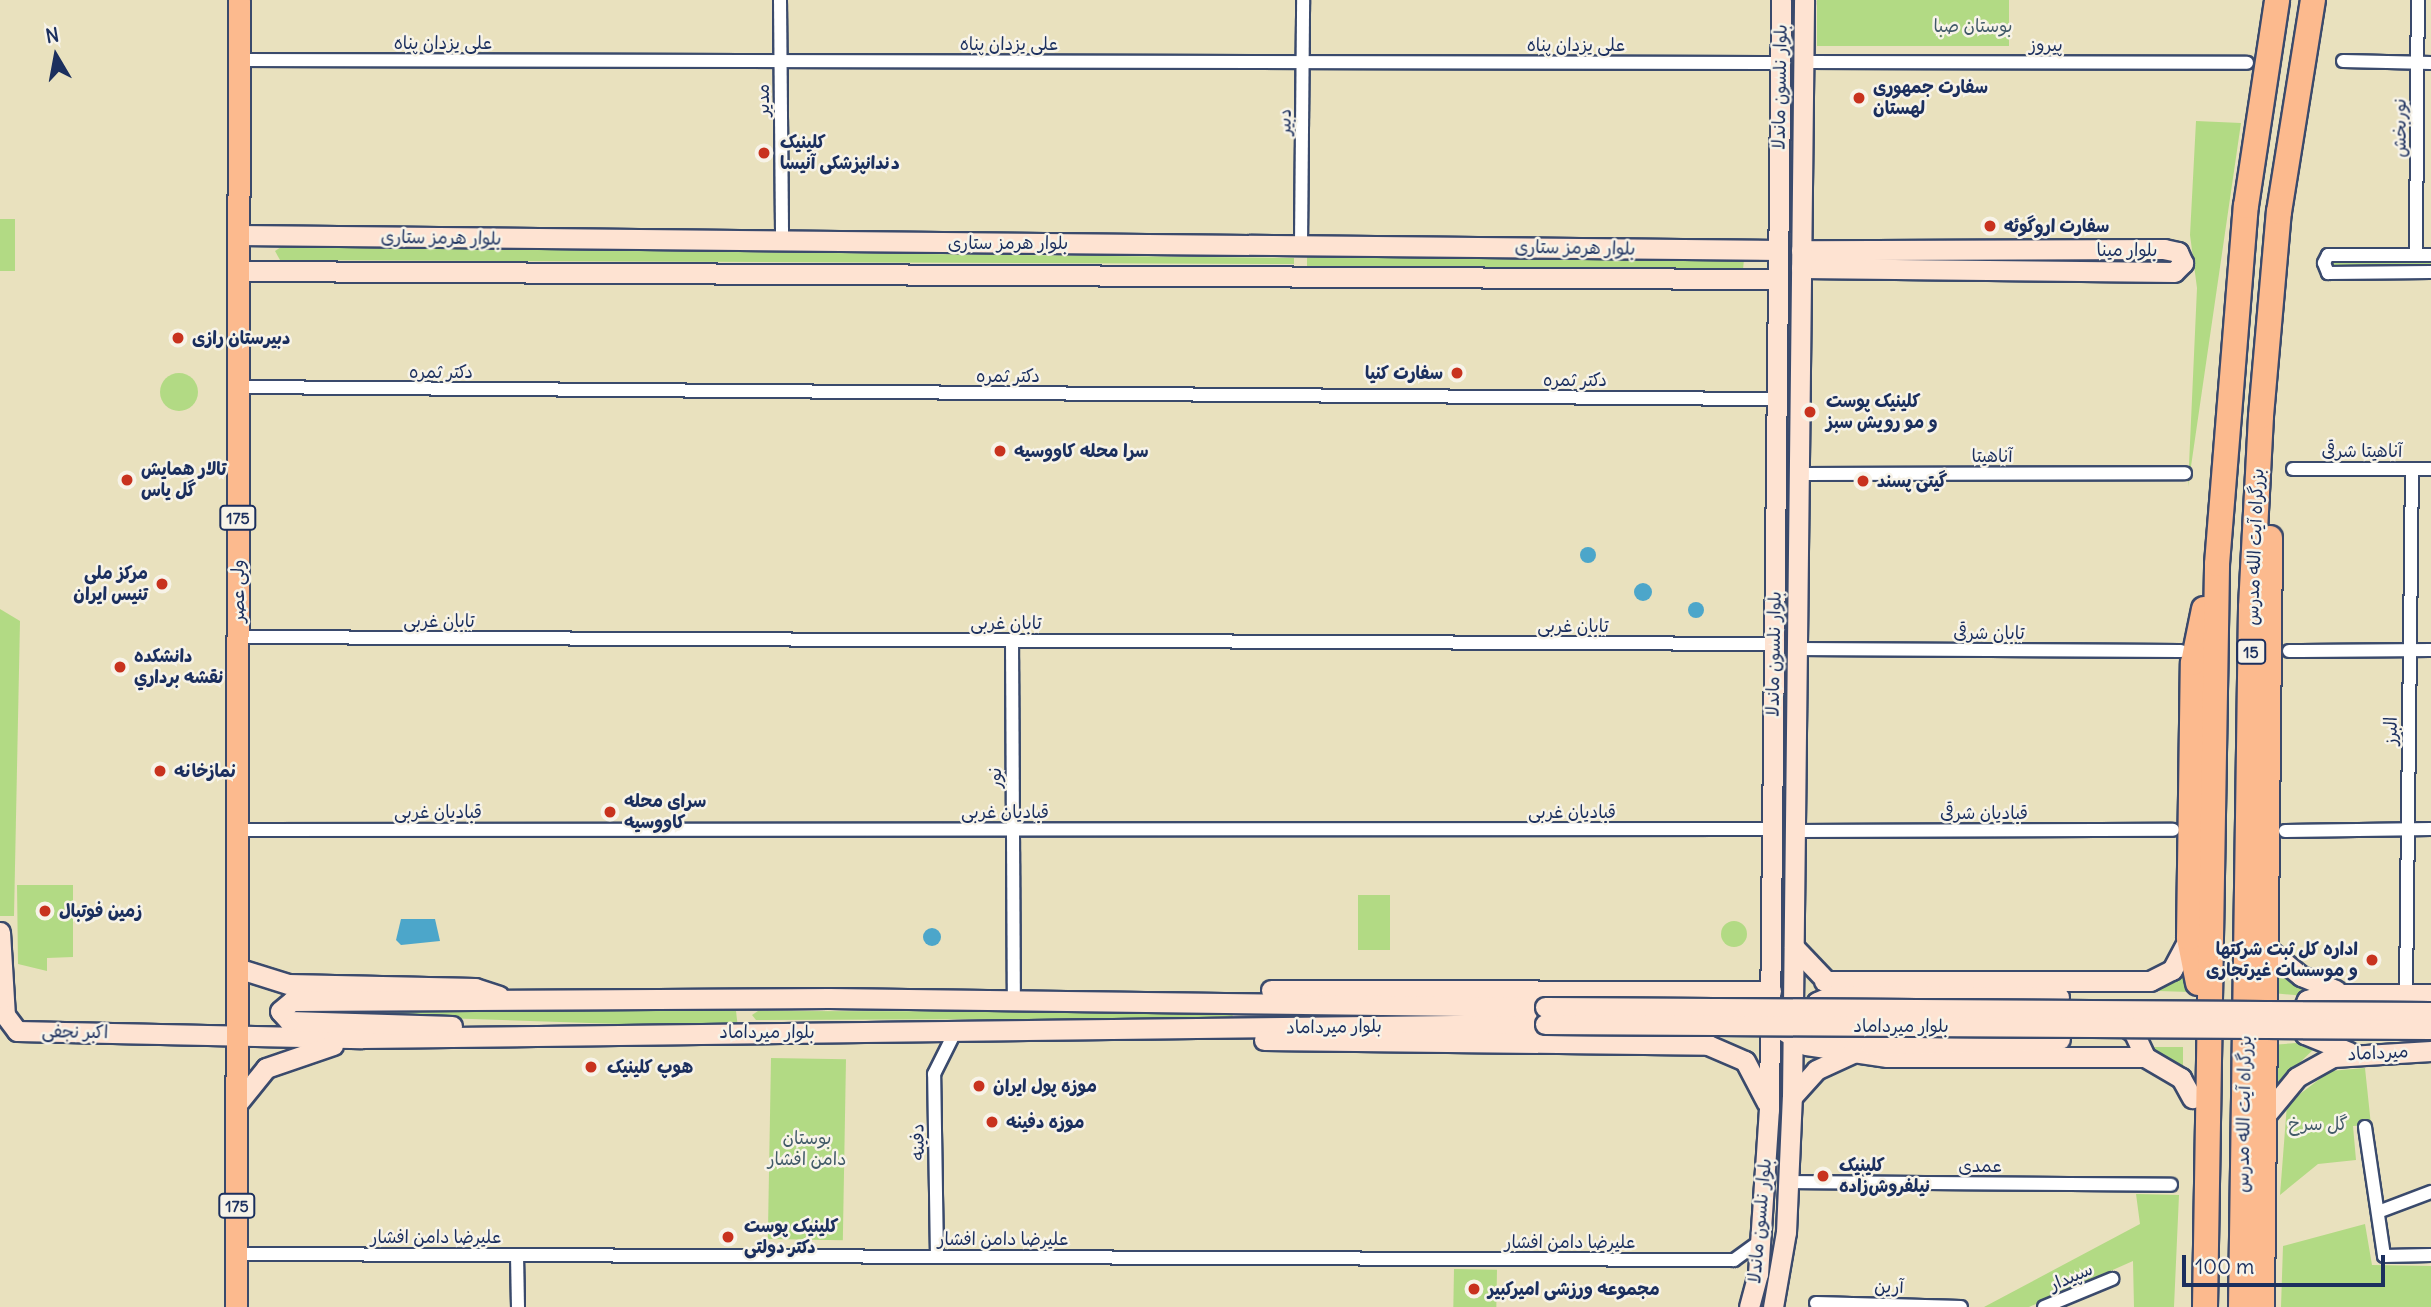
<!DOCTYPE html>
<meta charset="utf-8">
<style>
body{margin:0}
#map{position:relative;width:2431px;height:1307px;overflow:hidden;background:#e9e1be;font-family:Delius,"Playpen Sans Arabic",sans-serif}
div>[style]{position:absolute}
[style*='--x']{left:calc(var(--x)*1px);top:calc(var(--y)*1px);width:calc(var(--w)*1px);rotate:calc(var(--a)*1deg)}
.green>*{inset:0;background:#b2da84;transform-origin:0 0}
.round{border-radius:50%}
.water>*{inset:0;background:#4ca6ca}
.roads{filter:drop-shadow(2px 0 #3a4a6c) drop-shadow(-2px 0 #3a4a6c) drop-shadow(0 2px #3a4a6c) drop-shadow(0 -2px #3a4a6c)}
.street>*{height:12px;margin:-6px;padding:0 6px;transform-origin:6px;border-radius:6px;background:#fff}
.secondary>*{height:19px;margin:-9.5px;padding:0 9.5px;transform-origin:9.5px;border-radius:9.5px;background:#fee3d2}
.primary>*{height:21px;margin:-10.5px;padding:0 10.5px;transform-origin:10.5px;border-radius:10.5px;background:#fcba8e}
.highway>*{height:24px;margin:-12px;padding:0 12px;transform-origin:12px;border-radius:12px;background:#fcba8e}
.bridges{filter:drop-shadow(2px 0 #3a4a6c) drop-shadow(-2px 0 #3a4a6c) drop-shadow(0 2px #3a4a6c) drop-shadow(0 -2px #3a4a6c)}
.secondary-bridge>*{height:19px;margin:-9.5px;padding:0 9.5px;transform-origin:9.5px;border-radius:9.5px;background:#fee3d2}
.dots>*{width:19px;height:19px;translate:-50% -50%;box-sizing:border-box;border:4px solid #f7f3e8;border-radius:50%}
span{translate:-50% -50%;white-space:nowrap;text-align:center;line-height:1.15;-webkit-text-stroke:5px #f7f3e8;paint-order:stroke}
.shield-label span{padding:2px 5px;background:#f7f3e8;border:2px solid;border-radius:5px;-webkit-text-stroke-width:0}
.shield-label{font-size:16px;color:#1b2f5e;font-weight:700}
.park-label{font-size:18px;color:#415a68}
.street-label{font-size:18px;color:#1b2f5e}
.poi-label{font-size:18px;color:#1b2f5e;font-weight:700}
.left{translate:0 -50%;text-align:left}
.right{translate:-100% -50%;text-align:right}
.north{position:absolute;left:21px;top:21px;width:70px;height:70px;-webkit-text-stroke:5px #f7f3e8;paint-order:stroke;rotate:350deg;font-size:19px;font-weight:700;line-height:28px;text-align:center;color:#1b2f5e}
.north::after{content:'';display:block;margin:auto;width:24px;height:32px;background:#1b2f5e;clip-path:polygon(50% 0,100% 100%,50% 72%,0 100%)}
.scale{position:absolute;left:2182px;top:1255px;width:203px;height:32px;box-sizing:border-box;border:4px solid #1b2f5e;border-top:0;padding-left:9px;font-size:21px;line-height:24px;white-space:nowrap;color:#1b2f5e;-webkit-text-stroke:5px #f7f3e8;paint-order:stroke}
</style>
<div id="map">
<div class="green">
<div style="left:1817px;top:0;width:192px;height:46px"></div>
<div style="clip-path:polygon(2196px 121px,2241px 123px,2188px 487px,2197px 288px,2190px 235px)"></div>
<div style="left:0;top:219px;width:15px;height:52px"></div>
<div style="clip-path:polygon(281px 247px,1294px 258px,1294px 264px,280px 260px,275px 251px)"></div>
<div style="clip-path:polygon(1307px 257px,1744px 259px,1743px 270px,1307px 266px)"></div>
<div style="left:2431px;top:259px;width:8px;height:103px;rotate:90deg"></div>
<div class="round" style="left:160px;top:373px;width:38px;height:38px"></div>
<div style="clip-path:polygon(0 609px,20px 621px,14px 916px,0 916px)"></div>
<div style="clip-path:polygon(17px 885px,73px 885px,73px 957px,47px 958px,47px 971px,18px 964px)"></div>
<div style="left:1358px;top:895px;width:32px;height:55px"></div>
<div class="round" style="left:1721px;top:921px;width:26px;height:26px"></div>
<div style="clip-path:polygon(2273px 960px,2309px 991px,2306px 996px,2272px 993px)"></div>
<div style="clip-path:polygon(2190px 965px,2190px 992px,2158px 991px,2158px 982px)"></div>
<div style="clip-path:polygon(297px 1004px,736px 1011px,738px 1028px,292px 1013px)"></div>
<div style="clip-path:polygon(758px 1011px,1232px 1012px,1233px 1018px,756px 1020px,752px 1015px)"></div>
<div style="clip-path:polygon(2310px 1042px,2314px 1049px,2274px 1087px,2271px 1045px)"></div>
<div style="clip-path:polygon(2150px 1047px,2183px 1047px,2183px 1068px)"></div>
<div style="left:771px;top:1058px;width:75px;height:181px;rotate:1deg"></div>
<div style="clip-path:polygon(2365px 1068px,2371px 1125px,2353px 1126px,2356px 1160px,2318px 1164px,2280px 1195px,2287px 1104px,2330px 1071px)"></div>
<div style="clip-path:polygon(2136px 1194px,2179px 1195px,2174px 1307px,2134px 1307px,2133px 1261px,2029px 1307px,1984px 1307px,2140px 1224px)"></div>
<div style="clip-path:polygon(2365px 1224px,2372px 1265px,2431px 1266px,2431px 1307px,2281px 1307px,2283px 1246px)"></div>
<div style="left:1454px;top:1269px;width:43px;height:38px;rotate:1deg"></div>
</div>
<div class="water">
<div class="round" style="left:1580px;top:547px;width:16px;height:16px"></div>
<div class="round" style="left:1634px;top:583px;width:18px;height:18px"></div>
<div class="round" style="left:1688px;top:602px;width:16px;height:16px"></div>
<div style="clip-path:polygon(401px 919px,435px 919px,440px 941px,401px 945px,396px 940px)"></div>
<div class="round" style="left:923px;top:928px;width:18px;height:18px"></div>
</div>
<div class="roads">
<div class="street">
<div style="--x:780;--y:0;--w:242;--a:89.5"></div>
<div style="--x:239;--y:60;--w:1541;--a:0.11"></div>
<div style="--x:2343;--y:61;--w:88;--a:1.3"></div>
<div style="--x:1803;--y:62;--w:444;--a:0.1"></div>
<div style="--x:1301;--y:245;--w:245;--a:-89.5"></div>
<div style="--x:2416;--y:255;--w:255;--a:-89.6"></div>
<div style="--x:2431;--y:255;--w:103;--a:180"></div>
<div style="--x:2328;--y:255;--w:9;--a:117"></div>
<div style="--x:2324;--y:263;--w:11;--a:68"></div>
<div style="--x:2328;--y:273;--w:103;--a:-0.6"></div>
<div style="--x:238;--y:387;--w:1539;--a:0.45"></div>
<div style="--x:2293;--y:469;--w:138;--a:0"></div>
<div style="--x:1799;--y:474;--w:386;--a:-0.1"></div>
<div style="--x:238;--y:637;--w:1536;--a:0.26"></div>
<div style="--x:1012;--y:641;--w:359;--a:89.7"></div>
<div style="--x:1797;--y:649;--w:384;--a:0.3"></div>
<div style="--x:2289;--y:651;--w:142;--a:-0.4"></div>
<div style="--x:237;--y:830;--w:1535;--a:-0.04"></div>
<div style="--x:1795;--y:831;--w:378;--a:-0.2"></div>
<div style="--x:2285;--y:831;--w:146;--a:-0.8"></div>
<div style="--x:2406;--y:994;--w:525;--a:-89.35"></div>
<div style="--x:2365;--y:1127;--w:130;--a:81.6"></div>
<div style="--x:2384;--y:1256;--w:47;--a:-1.2"></div>
<div style="--x:1788;--y:1182;--w:383;--a:0.4"></div>
<div style="--x:2378;--y:1212;--w:57;--a:-20.7"></div>
<div style="--x:237;--y:1254;--w:1497;--a:0.23"></div>
<div style="--x:1734;--y:1260;--w:31;--a:-36"></div>
<div style="--x:517;--y:1255;--w:52;--a:88.9"></div>
<div style="--x:937;--y:1257;--w:183;--a:-90.9"></div>
<div style="--x:934;--y:1074;--w:47;--a:-63.4"></div>
<div style="--x:1816;--y:1303;--w:145;--a:1.6"></div>
<div style="--x:2044;--y:1307;--w:74;--a:-22.4"></div>
</div>
<div class="secondary">
<div style="--x:238;--y:235;--w:1540;--a:0.56"></div>
<div style="--x:1801;--y:268;--w:373;--a:0.6"></div>
<div style="--x:2174;--y:272;--w:13;--a:-45"></div>
<div style="--x:2183;--y:263;--w:12;--a:-114"></div>
<div style="--x:2178;--y:252;--w:14;--a:-168"></div>
<div style="--x:2164;--y:249;--w:363;--a:179.8"></div>
<div style="--x:238;--y:271;--w:1540;--a:0.3"></div>
<div style="--x:0;--y:932;--w:83;--a:86.6"></div>
<div style="--x:5;--y:1015;--w:20;--a:53"></div>
<div style="--x:17;--y:1031;--w:345;--a:1.2"></div>
<div style="--x:362;--y:1038;--w:1183;--a:-0.68"></div>
<div style="--x:1794;--y:947;--w:57;--a:46.4"></div>
<div style="--x:2268;--y:949;--w:43;--a:39.3"></div>
<div style="--x:2301;--y:976;--w:37;--a:22"></div>
<div style="--x:237;--y:968;--w:53;--a:17.4"></div>
<div style="--x:288;--y:984;--w:187;--a:1.2"></div>
<div style="--x:475;--y:988;--w:25;--a:18"></div>
<div style="--x:1824;--y:981;--w:326;--a:0"></div>
<div style="--x:2150;--y:981;--w:25;--a:-27"></div>
<div style="--x:2172;--y:970;--w:36;--a:-62"></div>
<div style="--x:1271;--y:990;--w:500;--a:0.11"></div>
<div style="--x:2117;--y:1020;--w:21;--a:37"></div>
<div style="--x:2134;--y:1033;--w:26;--a:65"></div>
<div style="--x:1882;--y:1025;--w:46;--a:163.5"></div>
<div style="--x:1838;--y:1038;--w:19;--a:-155"></div>
<div style="--x:1821;--y:1030;--w:18;--a:-109"></div>
<div style="--x:1815;--y:1013;--w:11;--a:-80"></div>
<div style="--x:1817;--y:1002;--w:17;--a:-24"></div>
<div style="--x:1833;--y:995;--w:226;--a:0.5"></div>
<div style="--x:452;--y:1026;--w:163;--a:-178.2"></div>
<div style="--x:289;--y:1021;--w:13;--a:-132"></div>
<div style="--x:280;--y:1011;--w:16;--a:-40"></div>
<div style="--x:292;--y:1001;--w:537;--a:-0.32"></div>
<div style="--x:829;--y:998;--w:716;--a:0.72"></div>
<div style="--x:1784;--y:1031;--w:26;--a:32"></div>
<div style="--x:1806;--y:1045;--w:82;--a:8.4"></div>
<div style="--x:1887;--y:1057;--w:258;--a:0"></div>
<div style="--x:2145;--y:1057;--w:42;--a:30.3"></div>
<div style="--x:2181;--y:1078;--w:23;--a:61"></div>
<div style="--x:1264;--y:1040;--w:444;--a:0.6"></div>
<div style="--x:1708;--y:1045;--w:40;--a:23.4"></div>
<div style="--x:1745;--y:1061;--w:47;--a:62.4"></div>
<div style="--x:2349;--y:1052;--w:48;--a:-157.8"></div>
<div style="--x:2305;--y:1034;--w:20;--a:-101"></div>
<div style="--x:2301;--y:1014;--w:15;--a:-67"></div>
<div style="--x:2307;--y:1000;--w:20;--a:-18"></div>
<div style="--x:2326;--y:994;--w:105;--a:0"></div>
<div style="--x:1792;--y:1097;--w:36;--a:-48"></div>
<div style="--x:1816;--y:1070;--w:60;--a:-24.8"></div>
<div style="--x:1870;--y:1045;--w:190;--a:-1.8"></div>
<div style="--x:237;--y:1104;--w:46;--a:-51.1"></div>
<div style="--x:266;--y:1068;--w:71;--a:-18.9"></div>
<div style="--x:2265;--y:1116;--w:50;--a:-50.6"></div>
<div style="--x:2297;--y:1077;--w:41;--a:-29.1"></div>
<div style="--x:2333;--y:1057;--w:98;--a:-3.5"></div>
<div style="--x:1749;--y:1307;--w:34;--a:-75"></div>
<div style="--x:1758;--y:1274;--w:164;--a:-86.2"></div>
<div style="--x:1769;--y:1110;--w:1110;--a:-89.38"></div>
<div style="--x:1773;--y:1307;--w:76;--a:-80.2"></div>
<div style="--x:1786;--y:1232;--w:135;--a:-87.5"></div>
<div style="--x:1792;--y:1097;--w:1097;--a:-89.37"></div>
</div>
<div class="primary">
<div style="--x:236;--y:1307;--w:1307;--a:-89.87"></div>
</div>
<div class="highway">
<div style="--x:2198;--y:983;--w:46;--a:-101.3"></div>
<div style="--x:2189;--y:938;--w:275;--a:-89.2"></div>
<div style="--x:2193;--y:663;--w:55;--a:-78.5"></div>
<div style="--x:2205;--y:1307;--w:743;--a:-89.07"></div>
<div style="--x:2217;--y:564;--w:359;--a:-85.4"></div>
<div style="--x:2246;--y:206;--w:208;--a:-81.4"></div>
<div style="--x:2241;--y:1307;--w:700;--a:-89.18"></div>
<div style="--x:2251;--y:607;--w:191;--a:-87"></div>
<div style="--x:2261;--y:416;--w:205;--a:-85"></div>
<div style="--x:2279;--y:212;--w:215;--a:-80.9"></div>
<div style="--x:2262;--y:1307;--w:769;--a:-89.4"></div>
</div>
</div>
<div class="bridges">
<div class="secondary-bridge">
<div style="--x:1545;--y:1007;--w:886;--a:0.32"></div>
<div style="--x:1545;--y:1024;--w:886;--a:0.32"></div>
</div>
</div>
<div class="dots">
<div style="left:1859px;top:98px;background:#c8321e"></div>
<div style="left:764px;top:153px;background:#c8321e"></div>
<div style="left:1990px;top:226px;background:#c8321e"></div>
<div style="left:178px;top:338px;background:#c8321e"></div>
<div style="left:1457px;top:373px;background:#c8321e"></div>
<div style="left:1810px;top:412px;background:#c8321e"></div>
<div style="left:1000px;top:451px;background:#c8321e"></div>
<div style="left:127px;top:480px;background:#c8321e"></div>
<div style="left:1863px;top:481px;background:#c8321e"></div>
<div style="left:162px;top:584px;background:#c8321e"></div>
<div style="left:120px;top:667px;background:#c8321e"></div>
<div style="left:160px;top:771px;background:#c8321e"></div>
<div style="left:610px;top:812px;background:#c8321e"></div>
<div style="left:45px;top:911px;background:#c8321e"></div>
<div style="left:2372px;top:960px;background:#c8321e"></div>
<div style="left:591px;top:1067px;background:#c8321e"></div>
<div style="left:979px;top:1086px;background:#c8321e"></div>
<div style="left:992px;top:1122px;background:#c8321e"></div>
<div style="left:1823px;top:1176px;background:#c8321e"></div>
<div style="left:728px;top:1237px;background:#c8321e"></div>
<div style="left:1474px;top:1289px;background:#c8321e"></div>
</div>
<div class="shield-label">
<span style="left:238px;top:518px">175</span>
<span style="left:2251px;top:652px">15</span>
<span style="left:237px;top:1206px">175</span>
</div>
<div class="park-label">
<span style="left:1973px;top:26px">بوستان صبا</span>
<span style="left:2318px;top:1124px">گل سرخ</span>
<span style="left:807px;top:1149px">بوستان<br>دامن افشار</span>
</div>
<div class="street-label">
<span style="left:443px;top:43px">علی یزدان پناه</span>
<span style="left:1009px;top:44px">علی یزدان پناه</span>
<span style="left:1576px;top:45px">علی یزدان پناه</span>
<span style="left:2046px;top:45px">پیروز</span>
<span style="left:1780px;top:87px;rotate:-89deg">بلوار نلسون ماندلا</span>
<span style="left:763px;top:100px;rotate:-90deg">مدیر</span>
<span style="left:1285px;top:122px;rotate:-89deg">دبیر</span>
<span style="left:2400px;top:128px;rotate:-90deg">نوربخش</span>
<span style="left:441px;top:238px;rotate:1deg">بلوار هرمز ستاری</span>
<span style="left:1008px;top:243px">بلوار هرمز ستاری</span>
<span style="left:1575px;top:248px;rotate:1deg">بلوار هرمز ستاری</span>
<span style="left:2127px;top:250px">بلوار مینا</span>
<span style="left:441px;top:372px">دکتر ثمره</span>
<span style="left:1008px;top:376px">دکتر ثمره</span>
<span style="left:1575px;top:380px">دکتر ثمره</span>
<span style="left:2362px;top:451px">آناهیتا شرقی</span>
<span style="left:1992px;top:456px">آناهیتا</span>
<span style="left:2255px;top:547px;rotate:-88deg">بزرگراه آیت الله مدرس</span>
<span style="left:238px;top:591px;rotate:-90deg">ولی عصر</span>
<span style="left:439px;top:621px">تابان غربی</span>
<span style="left:1006px;top:623px">تابان غربی</span>
<span style="left:1573px;top:626px">تابان غربی</span>
<span style="left:1989px;top:633px">تابان شرقی</span>
<span style="left:1774px;top:654px;rotate:-89deg">بلوار نلسون ماندلا</span>
<span style="left:2391px;top:731px;rotate:-89deg">البرز</span>
<span style="left:995px;top:778px;rotate:-90deg">نور</span>
<span style="left:438px;top:812px">قبادیان غربی</span>
<span style="left:1005px;top:812px">قبادیان غربی</span>
<span style="left:1572px;top:812px">قبادیان غربی</span>
<span style="left:1984px;top:813px">قبادیان شرقی</span>
<span style="left:1901px;top:1026px">بلوار میرداماد</span>
<span style="left:1334px;top:1027px;rotate:-1deg">بلوار میرداماد</span>
<span style="left:75px;top:1032px;rotate:1deg">اکبر نجفی</span>
<span style="left:767px;top:1032px">بلوار میرداماد</span>
<span style="left:2378px;top:1053px;rotate:-3deg">میرداماد</span>
<span style="left:2244px;top:1114px;rotate:-89deg">بزرگراه آیت الله مدرس</span>
<span style="left:918px;top:1142px;rotate:-91deg">دفینه</span>
<span style="left:1980px;top:1166px">عمدی</span>
<span style="left:1760px;top:1221px;rotate:-85deg">بلوار نلسون ماندلا</span>
<span style="left:436px;top:1237px">علیرضا دامن افشار</span>
<span style="left:1003px;top:1239px">علیرضا دامن افشار</span>
<span style="left:1570px;top:1242px">علیرضا دامن افشار</span>
<span style="left:2071px;top:1277px;rotate:-23deg">سپیدار</span>
<span style="left:1889px;top:1287px;rotate:1deg">آرین</span>
</div>
<div class="poi-label">
<span class="left" style="left:1873px;top:98px">سفارت جمهوری<br>لهستان</span>
<span class="left" style="left:780px;top:153px">کلینیک<br>دندانپزشکی آنیسا</span>
<span class="left" style="left:2004px;top:226px">سفارت اروگوئه</span>
<span class="left" style="left:192px;top:338px">دبیرستان رازی</span>
<span class="right" style="left:1443px;top:373px">سفارت کنیا</span>
<span class="left" style="left:1826px;top:412px">کلینیک پوست<br>و مو رویش سبز</span>
<span class="left" style="left:1014px;top:451px">سرا محله کاووسیه</span>
<span class="left" style="left:141px;top:480px">تالار همایش<br>گل یاس</span>
<span class="left" style="left:1877px;top:481px">گیتی پسند</span>
<span class="right" style="left:148px;top:584px">مرکز ملی<br>تنیس ایران</span>
<span class="left" style="left:134px;top:667px">دانشكده<br>نقشه برداري</span>
<span class="left" style="left:174px;top:771px">نمازخانه</span>
<span class="left" style="left:624px;top:812px">سرای محله<br>کاووسیه</span>
<span class="left" style="left:59px;top:911px">زمین فوتبال</span>
<span class="right" style="left:2358px;top:960px">اداره کل ثبت شرکتها<br>و موسسات غیرتجاری</span>
<span class="left" style="left:607px;top:1067px">هوپ کلینیک</span>
<span class="left" style="left:993px;top:1086px">موزه پول ایران</span>
<span class="left" style="left:1006px;top:1122px">موزه دفینه</span>
<span class="left" style="left:1839px;top:1176px">کلینیک<br>نیلفروش‌زاده</span>
<span class="left" style="left:744px;top:1237px">کلینیک پوست<br>دکتر دولتى</span>
<span class="left" style="left:1488px;top:1289px">مجموعه ورزشی امیرکبیر</span>
</div>
<div class="north">N</div>
<div class="scale">100 m</div>
</div>
